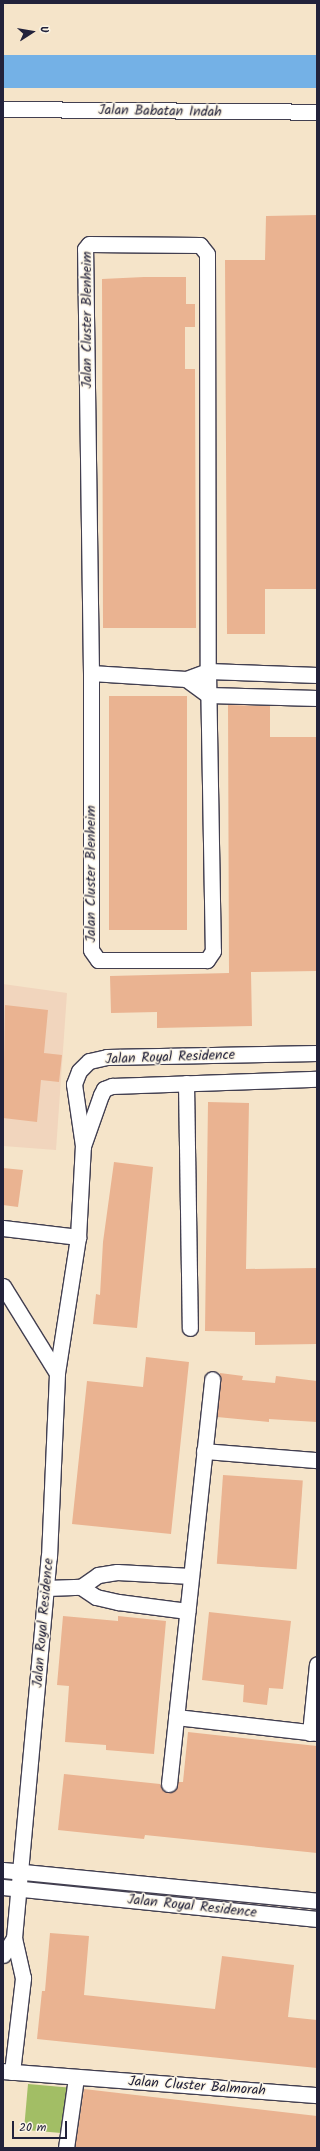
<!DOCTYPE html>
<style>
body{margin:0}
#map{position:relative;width:320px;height:2151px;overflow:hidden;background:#f5e4c9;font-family:Kalam,sans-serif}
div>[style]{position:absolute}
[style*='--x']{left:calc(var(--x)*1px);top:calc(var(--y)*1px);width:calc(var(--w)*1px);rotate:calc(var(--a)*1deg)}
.built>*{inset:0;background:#f1d5bd}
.green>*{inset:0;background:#a2be65;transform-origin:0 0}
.river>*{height:33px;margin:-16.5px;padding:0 16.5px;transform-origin:16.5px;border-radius:16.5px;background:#74b1e6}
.building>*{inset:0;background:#eab391;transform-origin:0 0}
.roads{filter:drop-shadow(1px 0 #423f50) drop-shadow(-1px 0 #423f50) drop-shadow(0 1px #423f50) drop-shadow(0 -1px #423f50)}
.street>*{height:15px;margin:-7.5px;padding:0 7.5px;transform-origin:7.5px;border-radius:7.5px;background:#fff}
span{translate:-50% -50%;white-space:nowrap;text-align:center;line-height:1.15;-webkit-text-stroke:3px #fcf5e5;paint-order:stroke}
.street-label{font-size:14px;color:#22223b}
.frame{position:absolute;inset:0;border:4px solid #22223b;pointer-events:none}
.north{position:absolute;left:12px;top:12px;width:40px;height:40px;-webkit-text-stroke:3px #fcf5e5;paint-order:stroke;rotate:78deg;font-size:11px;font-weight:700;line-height:16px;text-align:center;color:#22223b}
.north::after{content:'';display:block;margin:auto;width:14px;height:18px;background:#22223b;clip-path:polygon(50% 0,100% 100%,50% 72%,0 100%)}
.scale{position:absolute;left:12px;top:2121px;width:55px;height:18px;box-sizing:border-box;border:2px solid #22223b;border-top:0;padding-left:5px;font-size:12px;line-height:14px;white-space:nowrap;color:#22223b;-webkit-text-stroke:3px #fcf5e5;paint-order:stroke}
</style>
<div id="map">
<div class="built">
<div style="clip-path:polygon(3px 984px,67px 993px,56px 1150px,3px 1146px)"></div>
</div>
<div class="green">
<div style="left:28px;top:2084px;width:43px;height:46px;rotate:5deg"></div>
</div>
<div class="river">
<div style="--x:3;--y:71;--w:314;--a:0"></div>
</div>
<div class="building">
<div style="clip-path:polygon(317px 215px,317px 589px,265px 589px,265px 634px,227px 634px,225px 260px,265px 260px,266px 216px)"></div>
<div style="clip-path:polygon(144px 277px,186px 277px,186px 304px,195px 304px,195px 327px,185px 327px,185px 369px,195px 369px,196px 628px,103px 628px,102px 279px)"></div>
<div style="left:109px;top:696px;width:78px;height:234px"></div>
<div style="clip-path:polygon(228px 705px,270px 706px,270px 737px,317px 737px,317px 971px,251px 972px,252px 1026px,157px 1028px,157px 1012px,111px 1013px,110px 976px,229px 973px)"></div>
<div style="clip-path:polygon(5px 1005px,48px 1010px,44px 1053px,62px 1055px,59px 1082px,41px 1080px,37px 1122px,3px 1118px)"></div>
<div style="clip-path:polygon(208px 1102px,249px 1103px,246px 1269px,317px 1268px,317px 1344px,255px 1345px,255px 1332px,205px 1331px)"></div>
<div style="clip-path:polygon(114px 1162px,153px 1167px,137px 1328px,93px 1324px,96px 1294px,100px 1295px,103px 1242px)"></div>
<div style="clip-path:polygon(3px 1168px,23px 1170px,18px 1207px,3px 1205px)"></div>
<div style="clip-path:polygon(146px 1357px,189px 1362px,171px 1534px,72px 1524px,87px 1381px,143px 1387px)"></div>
<div style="clip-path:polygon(220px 1373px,243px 1376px,242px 1380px,275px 1383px,276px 1376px,317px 1381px,317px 1422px,269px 1419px,269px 1422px,217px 1417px)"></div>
<div style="left:223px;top:1475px;width:80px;height:89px;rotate:4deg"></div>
<div style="clip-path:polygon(209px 1612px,291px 1621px,283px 1689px,269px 1688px,267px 1705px,243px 1702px,244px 1685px,202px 1680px)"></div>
<div style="clip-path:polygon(63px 1616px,118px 1621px,118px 1616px,166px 1621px,154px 1754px,106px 1750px,106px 1745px,65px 1742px,69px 1686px,57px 1685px)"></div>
<div style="clip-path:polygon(188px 1732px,317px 1746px,317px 1853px,145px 1835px,144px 1839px,58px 1830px,64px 1774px,160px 1784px,164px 1791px,172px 1792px,178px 1782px,183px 1782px)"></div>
<div style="clip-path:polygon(50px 1933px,89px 1936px,84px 1995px,215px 2009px,222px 1956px,294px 1965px,288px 2017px,317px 2020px,317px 2068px,37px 2039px,42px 1991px,45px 1991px)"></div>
<div style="clip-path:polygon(84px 2089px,317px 2116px,317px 2148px,75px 2148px)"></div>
</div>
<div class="roads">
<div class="street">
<div style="--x:3;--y:109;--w:314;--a:0.5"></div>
<div style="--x:89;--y:244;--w:111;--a:0.5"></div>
<div style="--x:200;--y:245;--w:11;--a:52"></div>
<div style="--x:207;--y:254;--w:417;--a:89.9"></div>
<div style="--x:208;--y:671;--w:280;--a:89"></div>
<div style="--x:213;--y:951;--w:11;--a:124"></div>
<div style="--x:207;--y:960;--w:109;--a:180"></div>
<div style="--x:98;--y:960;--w:12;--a:-125"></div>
<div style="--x:91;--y:950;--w:277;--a:-90"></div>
<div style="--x:91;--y:673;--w:424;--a:-90.8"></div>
<div style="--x:85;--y:249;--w:6;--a:-51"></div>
<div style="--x:91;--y:673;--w:95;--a:3.6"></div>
<div style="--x:186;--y:679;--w:23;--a:-20"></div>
<div style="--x:208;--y:671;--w:109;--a:2.1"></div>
<div style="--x:186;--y:679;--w:27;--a:36"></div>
<div style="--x:208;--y:695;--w:109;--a:1.6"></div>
<div style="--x:317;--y:1053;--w:210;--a:178.9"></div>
<div style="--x:107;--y:1057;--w:18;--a:167"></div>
<div style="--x:89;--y:1061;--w:14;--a:135"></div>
<div style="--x:79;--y:1071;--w:14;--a:111"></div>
<div style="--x:74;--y:1084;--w:63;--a:81.7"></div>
<div style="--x:83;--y:1146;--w:54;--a:-70.6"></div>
<div style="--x:101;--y:1095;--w:7;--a:-63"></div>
<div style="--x:104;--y:1089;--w:9;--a:-21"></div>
<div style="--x:112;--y:1086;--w:205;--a:-2"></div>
<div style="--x:186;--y:1083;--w:245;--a:89.1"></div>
<div style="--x:3;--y:1228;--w:76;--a:6.8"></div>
<div style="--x:3;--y:1286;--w:102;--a:58.2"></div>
<div style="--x:204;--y:1451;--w:113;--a:4.6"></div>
<div style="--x:81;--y:1587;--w:18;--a:34"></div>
<div style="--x:96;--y:1597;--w:23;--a:13"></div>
<div style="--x:118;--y:1602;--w:70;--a:7.4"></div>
<div style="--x:46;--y:1588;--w:35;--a:-2"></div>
<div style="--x:81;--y:1587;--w:21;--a:-35"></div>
<div style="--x:98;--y:1575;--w:19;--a:-9"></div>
<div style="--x:117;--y:1572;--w:74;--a:3.1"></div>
<div style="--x:176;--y:1717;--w:142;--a:6.5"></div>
<div style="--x:310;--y:1733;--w:69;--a:-84.2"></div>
<div style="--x:169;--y:1784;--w:407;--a:-83.9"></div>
<div style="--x:3;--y:1870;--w:316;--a:5.6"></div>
<div style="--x:3;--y:1887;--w:316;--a:5.8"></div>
<div style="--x:3;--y:1955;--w:20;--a:-57"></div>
<div style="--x:3;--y:2071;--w:315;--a:4.4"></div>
<div style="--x:12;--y:2072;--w:95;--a:-83.3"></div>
<div style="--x:23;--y:1978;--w:41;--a:-102.7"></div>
<div style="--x:14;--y:1938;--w:383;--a:-84.8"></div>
<div style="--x:49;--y:1557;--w:184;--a:-87.5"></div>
<div style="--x:57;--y:1373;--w:138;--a:-81.2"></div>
<div style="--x:78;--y:1237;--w:91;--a:-86.9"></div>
<div style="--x:66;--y:2148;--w:71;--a:-81.9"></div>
</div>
</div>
<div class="street-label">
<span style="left:160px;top:111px;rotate:1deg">Jalan Babatan Indah</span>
<span style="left:87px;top:320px;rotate:-90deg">Jalan Cluster Blenheim</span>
<span style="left:91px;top:874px;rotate:-90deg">Jalan Cluster Blenheim</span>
<span style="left:170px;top:1057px;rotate:-2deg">Jalan Royal Residence</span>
<span style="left:43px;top:1623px;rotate:-85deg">Jalan Royal Residence</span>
<span style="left:192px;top:1906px;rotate:6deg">Jalan Royal Residence</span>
<span style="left:197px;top:2086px;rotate:4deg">Jalan Cluster Balmorah</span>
</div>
<div class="frame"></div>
<div class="north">U</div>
<div class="scale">20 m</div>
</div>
